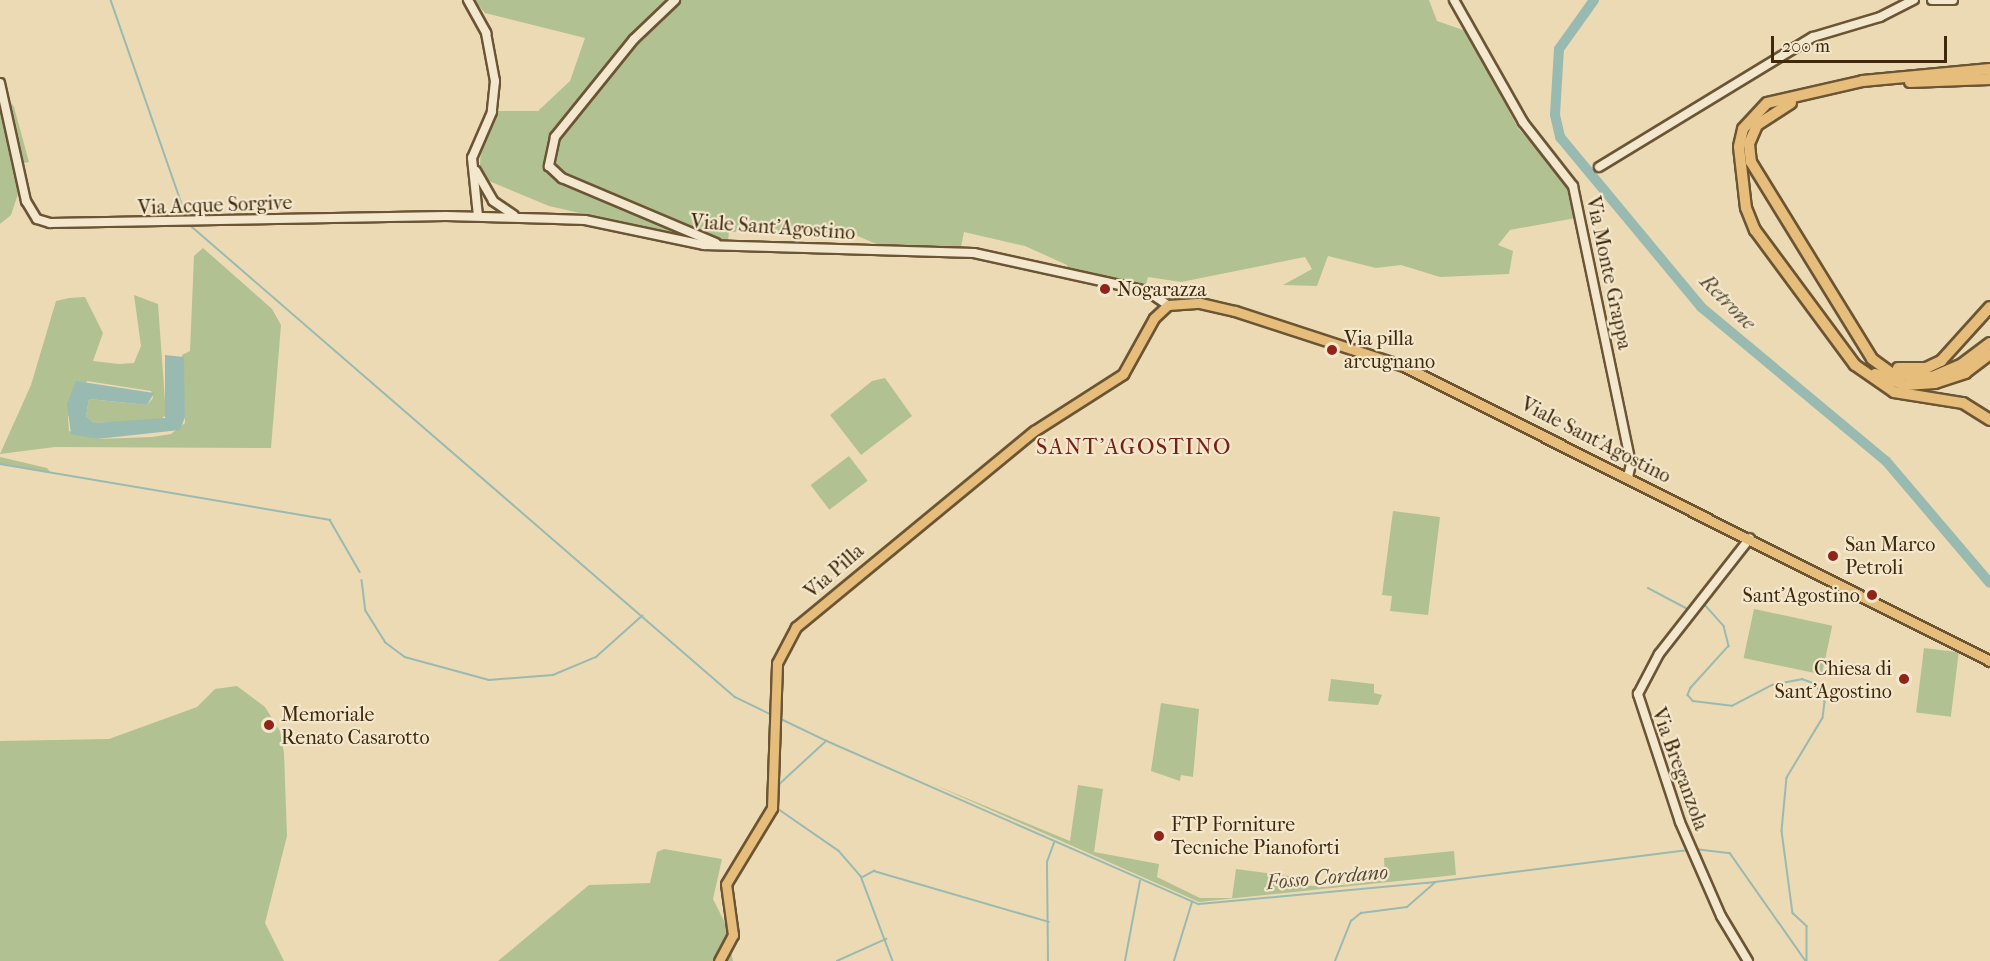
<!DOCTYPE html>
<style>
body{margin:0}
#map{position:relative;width:1990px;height:961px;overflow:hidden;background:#ecdab4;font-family:"IM FELL French Canon",serif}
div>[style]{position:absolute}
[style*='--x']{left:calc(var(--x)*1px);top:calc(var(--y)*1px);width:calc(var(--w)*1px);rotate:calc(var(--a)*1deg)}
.green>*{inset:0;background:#b2c191;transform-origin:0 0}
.water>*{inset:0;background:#99bab1}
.stream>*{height:1.5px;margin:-0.75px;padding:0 0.75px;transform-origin:0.75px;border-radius:0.75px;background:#99bab1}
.river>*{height:10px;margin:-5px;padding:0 5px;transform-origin:5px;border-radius:5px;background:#99bab1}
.roads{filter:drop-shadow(2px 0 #6b5534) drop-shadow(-2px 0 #6b5534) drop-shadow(0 2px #6b5534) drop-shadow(0 -2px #6b5534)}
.minor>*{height:8px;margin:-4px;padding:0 4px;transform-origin:4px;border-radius:4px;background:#f3e7ce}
.major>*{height:9px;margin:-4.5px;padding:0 4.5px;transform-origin:4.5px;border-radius:4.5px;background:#e6bd7a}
.highway>*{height:10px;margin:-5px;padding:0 5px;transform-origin:5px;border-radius:5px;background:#e6bd7a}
.dots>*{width:16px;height:16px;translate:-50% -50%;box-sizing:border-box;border:3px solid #f3e7ce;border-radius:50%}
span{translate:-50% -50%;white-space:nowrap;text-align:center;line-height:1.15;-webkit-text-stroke:4.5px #f3e7ce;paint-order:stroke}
.street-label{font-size:20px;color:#40290a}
.poi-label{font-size:20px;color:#40290a}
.left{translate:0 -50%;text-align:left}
.right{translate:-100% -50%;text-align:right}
.water-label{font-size:21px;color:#564d34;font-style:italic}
.quarter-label{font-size:22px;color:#7a1f14;letter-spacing:1.5px}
.scale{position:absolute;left:1771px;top:36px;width:176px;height:27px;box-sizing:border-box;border:3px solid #40290a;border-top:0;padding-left:8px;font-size:18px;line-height:21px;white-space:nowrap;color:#40290a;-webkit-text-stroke:4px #f3e7ce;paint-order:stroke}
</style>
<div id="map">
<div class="green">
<div style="clip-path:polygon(474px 0,1429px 0,1437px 21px,1466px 31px,1518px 128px,1560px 175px,1581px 217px,1510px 230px,1498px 245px,1513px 251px,1509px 274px,1440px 277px,1401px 265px,1376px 268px,1328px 256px,1317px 286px,1283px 285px,1312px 269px,1305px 257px,1181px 282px,1148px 277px,1145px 288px,1067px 273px,1067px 265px,1025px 246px,964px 232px,960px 252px,888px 249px,853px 234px,729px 232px,728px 241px,703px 241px,549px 206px,489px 181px,480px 166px,481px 147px,498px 111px,538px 111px,570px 81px,585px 38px,485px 13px)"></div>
<div style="clip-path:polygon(0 87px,14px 107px,29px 162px,19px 164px,22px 182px,11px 215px,0 224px)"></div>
<div style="clip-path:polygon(203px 248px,272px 309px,281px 325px,271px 448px,55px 447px,0 454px,31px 385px,56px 301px,69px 298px,85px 297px,103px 333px,93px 361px,119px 364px,134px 363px,141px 346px,134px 295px,158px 304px,166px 415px,160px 420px,94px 423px,86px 416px,89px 399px,147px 405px,153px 398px,151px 391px,87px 381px,68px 417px,69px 431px,97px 439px,152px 437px,171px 434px,185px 423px,182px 355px,190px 351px,194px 256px)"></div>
<div style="clip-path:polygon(885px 378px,912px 416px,861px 455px,830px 415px,872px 381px)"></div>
<div style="left:849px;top:456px;width:31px;height:48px;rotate:53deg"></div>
<div style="clip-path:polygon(0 457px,47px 468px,51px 473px,0 464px)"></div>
<div style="clip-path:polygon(1393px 511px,1440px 517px,1428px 615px,1390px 611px,1392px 596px,1382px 595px)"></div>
<div style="left:1754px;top:609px;width:80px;height:50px;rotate:12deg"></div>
<div style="left:1924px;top:648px;width:35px;height:65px;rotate:7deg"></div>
<div style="clip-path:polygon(1331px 679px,1374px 684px,1374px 693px,1382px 695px,1378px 705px,1328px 701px)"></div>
<div style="clip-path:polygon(237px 686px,265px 707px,280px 731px,284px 753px,287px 836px,265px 923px,284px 961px,0 961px,0 741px,109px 739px,197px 707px,215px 689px)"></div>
<div style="clip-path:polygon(1161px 703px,1199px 709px,1193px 777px,1181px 775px,1180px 781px,1151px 771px)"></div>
<div style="clip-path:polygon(930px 783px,1070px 841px,1078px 785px,1103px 789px,1094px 852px,1159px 864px,1157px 877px,1200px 898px,1232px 898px,1236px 869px,1303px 878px,1303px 885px,1325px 887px,1385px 880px,1384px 858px,1454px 851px,1456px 875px,1199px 902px)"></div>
<div style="clip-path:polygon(664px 849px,722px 859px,713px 899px,725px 923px,733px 961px,498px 961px,589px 885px,650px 883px,657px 852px)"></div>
</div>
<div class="water">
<div style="clip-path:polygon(165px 355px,184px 357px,185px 417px,180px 430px,97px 439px,71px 434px,67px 404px,76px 381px,154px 393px,147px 405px,89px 399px,86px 416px,94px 423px,165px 418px)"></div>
</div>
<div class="stream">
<div style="--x:111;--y:0;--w:231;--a:70.8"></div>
<div style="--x:190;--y:225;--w:721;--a:40.89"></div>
<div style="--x:735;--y:697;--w:41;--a:25.9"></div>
<div style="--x:0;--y:464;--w:335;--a:9.6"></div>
<div style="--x:330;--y:520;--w:60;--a:60"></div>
<div style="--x:362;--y:580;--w:31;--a:83"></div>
<div style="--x:366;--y:611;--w:36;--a:58"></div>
<div style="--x:385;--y:642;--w:25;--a:37"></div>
<div style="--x:405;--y:657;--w:87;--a:15.3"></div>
<div style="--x:489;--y:680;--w:64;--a:-4.5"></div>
<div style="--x:553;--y:675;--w:47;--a:-22.7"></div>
<div style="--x:596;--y:657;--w:62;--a:-41.7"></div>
<div style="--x:1648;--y:588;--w:43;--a:27.8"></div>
<div style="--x:1706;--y:606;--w:27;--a:48"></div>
<div style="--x:1724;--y:626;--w:21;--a:76"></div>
<div style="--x:1729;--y:646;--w:57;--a:132.1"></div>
<div style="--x:1691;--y:688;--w:8;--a:113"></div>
<div style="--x:1688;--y:695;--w:8;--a:50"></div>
<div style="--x:1693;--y:701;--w:39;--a:7"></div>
<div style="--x:1732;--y:706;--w:45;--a:-27.7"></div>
<div style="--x:1772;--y:685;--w:31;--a:-11"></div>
<div style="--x:1802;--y:679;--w:15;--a:20"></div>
<div style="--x:1816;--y:684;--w:20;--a:63"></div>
<div style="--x:1825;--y:702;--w:16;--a:97"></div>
<div style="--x:1823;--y:718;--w:70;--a:121"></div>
<div style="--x:1787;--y:778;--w:53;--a:95.4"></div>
<div style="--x:1782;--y:831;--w:83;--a:82.4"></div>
<div style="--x:1793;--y:913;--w:19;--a:43"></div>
<div style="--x:1807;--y:926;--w:35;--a:90"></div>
<div style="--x:779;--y:718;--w:53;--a:25.6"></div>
<div style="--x:827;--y:741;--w:64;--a:137.5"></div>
<div style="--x:780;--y:784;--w:24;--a:97"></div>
<div style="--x:777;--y:808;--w:75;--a:34.7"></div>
<div style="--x:839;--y:851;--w:33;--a:49"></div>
<div style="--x:861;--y:876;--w:91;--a:69.4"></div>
<div style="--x:827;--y:741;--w:406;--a:23.7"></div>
<div style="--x:1199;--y:904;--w:229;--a:-5.3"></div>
<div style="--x:1427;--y:883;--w:263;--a:-7.2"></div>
<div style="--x:1695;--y:849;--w:35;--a:7"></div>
<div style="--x:1730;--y:853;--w:132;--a:54.9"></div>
<div style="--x:863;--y:877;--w:13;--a:-29"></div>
<div style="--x:874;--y:871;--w:182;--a:16.2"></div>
<div style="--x:837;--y:961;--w:54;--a:-24.2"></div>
<div style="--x:1048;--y:961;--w:99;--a:-90.6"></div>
<div style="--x:1047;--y:862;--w:20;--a:-70"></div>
<div style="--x:1125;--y:961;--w:81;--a:-79.4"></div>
<div style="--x:1174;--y:961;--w:62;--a:-73"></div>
<div style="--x:1335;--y:961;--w:43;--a:-68.2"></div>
<div style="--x:1351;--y:921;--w:13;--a:-39"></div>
<div style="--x:1361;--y:913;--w:46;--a:-7.4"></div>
<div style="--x:1407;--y:907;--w:37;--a:-41"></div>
</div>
<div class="river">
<div style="--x:1594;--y:0;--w:60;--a:125.5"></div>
<div style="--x:1559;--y:49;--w:66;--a:93.5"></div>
<div style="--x:1555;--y:115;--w:23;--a:77"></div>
<div style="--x:1560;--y:137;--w:221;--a:50.3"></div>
<div style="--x:1701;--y:307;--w:241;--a:39.8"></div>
<div style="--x:1886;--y:461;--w:160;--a:49.6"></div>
</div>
<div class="roads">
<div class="minor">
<div style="--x:468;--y:0;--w:38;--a:61"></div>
<div style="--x:486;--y:33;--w:49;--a:79.4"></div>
<div style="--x:495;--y:81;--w:31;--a:96"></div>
<div style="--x:492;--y:112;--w:50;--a:113.5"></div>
<div style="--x:472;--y:158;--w:58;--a:84.1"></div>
<div style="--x:675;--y:0;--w:57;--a:136.4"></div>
<div style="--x:634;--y:39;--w:126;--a:128.9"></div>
<div style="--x:555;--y:137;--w:30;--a:102"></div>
<div style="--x:549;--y:166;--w:18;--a:43"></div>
<div style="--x:562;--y:178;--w:167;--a:22.9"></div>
<div style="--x:1454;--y:0;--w:140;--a:60.5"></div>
<div style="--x:1523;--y:122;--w:81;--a:52"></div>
<div style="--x:1573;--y:186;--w:284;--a:78.2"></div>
<div style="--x:1631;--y:464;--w:13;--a:103"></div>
<div style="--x:1932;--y:0;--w:21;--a:0"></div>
<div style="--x:0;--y:83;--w:121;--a:77.6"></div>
<div style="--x:26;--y:201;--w:21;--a:59"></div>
<div style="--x:37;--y:219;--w:14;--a:17"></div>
<div style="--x:50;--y:223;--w:396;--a:-1"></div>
<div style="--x:446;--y:216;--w:139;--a:1.6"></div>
<div style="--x:585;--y:220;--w:122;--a:11.9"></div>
<div style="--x:704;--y:245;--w:270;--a:1.7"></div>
<div style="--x:974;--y:253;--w:177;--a:12.4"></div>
<div style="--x:1147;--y:291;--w:25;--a:34"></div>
<div style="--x:1599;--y:167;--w:250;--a:-31.3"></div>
<div style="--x:1813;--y:37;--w:70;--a:-16.6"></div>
<div style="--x:1880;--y:17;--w:38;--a:-27"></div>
<div style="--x:476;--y:171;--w:34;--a:60"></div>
<div style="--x:493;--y:201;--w:25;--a:34"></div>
<div style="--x:1748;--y:961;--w:52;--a:-121"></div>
<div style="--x:1721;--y:916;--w:103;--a:-113.6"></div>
<div style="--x:1680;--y:822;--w:135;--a:-108.2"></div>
<div style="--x:1638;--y:694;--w:45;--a:-62.3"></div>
<div style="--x:1659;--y:654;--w:147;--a:-51.9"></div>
</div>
<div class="major">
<div style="--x:719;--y:961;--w:30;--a:-62"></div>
<div style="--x:733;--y:935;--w:51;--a:-97.8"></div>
<div style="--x:726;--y:884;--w:89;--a:-58.8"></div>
<div style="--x:772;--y:808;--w:145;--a:-88"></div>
<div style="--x:777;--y:663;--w:41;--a:-62.2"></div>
<div style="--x:796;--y:627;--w:308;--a:-39.5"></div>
<div style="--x:1034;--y:431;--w:106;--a:-32.6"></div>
<div style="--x:1123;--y:374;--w:64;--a:-61"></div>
<div style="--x:1154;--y:318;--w:19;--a:-43"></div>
<div style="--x:1168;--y:305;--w:32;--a:-4"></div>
<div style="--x:1200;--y:303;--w:36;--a:13"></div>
<div style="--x:1235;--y:311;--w:180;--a:18.1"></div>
<div style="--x:1406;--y:367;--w:654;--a:26.72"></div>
</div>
<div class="highway">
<div style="--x:1990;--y:69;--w:128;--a:174.6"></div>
<div style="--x:1863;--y:81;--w:98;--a:167.1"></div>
<div style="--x:1767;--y:103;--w:35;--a:133"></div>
<div style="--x:1743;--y:129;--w:18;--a:103"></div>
<div style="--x:1739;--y:147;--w:61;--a:83.5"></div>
<div style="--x:1746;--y:208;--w:24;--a:68"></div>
<div style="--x:1755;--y:230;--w:168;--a:53.5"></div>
<div style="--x:1855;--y:365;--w:47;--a:34.7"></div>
<div style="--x:1894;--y:392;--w:70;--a:9.1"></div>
<div style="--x:1963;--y:403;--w:32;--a:32"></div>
<div style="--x:1910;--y:82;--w:80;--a:-2.1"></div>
<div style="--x:1791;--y:103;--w:40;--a:147.1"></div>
<div style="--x:1757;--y:125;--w:21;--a:113"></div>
<div style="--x:1749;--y:144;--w:18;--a:84"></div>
<div style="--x:1751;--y:162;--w:231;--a:58.4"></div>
<div style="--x:1872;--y:359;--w:26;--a:36"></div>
<div style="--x:1893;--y:374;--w:39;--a:4"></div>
<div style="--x:1932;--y:377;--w:33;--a:-23"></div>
<div style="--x:1962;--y:364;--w:35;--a:-37"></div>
<div style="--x:1898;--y:368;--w:28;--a:0"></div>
<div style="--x:1926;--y:368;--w:17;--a:-25"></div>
<div style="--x:1941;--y:361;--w:73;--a:-47.8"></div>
<div style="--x:1875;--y:374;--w:33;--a:20"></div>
<div style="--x:1906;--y:385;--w:29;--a:-4"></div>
<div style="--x:1935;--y:383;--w:32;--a:-18"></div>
<div style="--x:1965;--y:373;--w:31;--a:-37"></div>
</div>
</div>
<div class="dots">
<div style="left:1105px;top:289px;background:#8f2418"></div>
<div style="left:1332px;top:350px;background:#8f2418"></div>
<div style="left:1833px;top:556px;background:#8f2418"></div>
<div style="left:1872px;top:595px;background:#8f2418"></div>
<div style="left:1904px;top:679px;background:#8f2418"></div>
<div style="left:269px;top:725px;background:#8f2418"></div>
<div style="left:1159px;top:836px;background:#8f2418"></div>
</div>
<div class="street-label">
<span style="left:215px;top:205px;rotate:-2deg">Via Acque Sorgive</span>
<span style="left:773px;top:227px;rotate:4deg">Viale Sant'Agostino</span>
<span style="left:1609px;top:273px;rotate:78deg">Via Monte Grappa</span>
<span style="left:1596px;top:440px;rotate:27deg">Viale Sant'Agostino</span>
<span style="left:834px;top:571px;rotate:-41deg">Via Pilla</span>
<span style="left:1680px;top:769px;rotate:70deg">Via Breganzola</span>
</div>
<div class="poi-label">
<span class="left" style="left:1117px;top:289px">Nogarazza</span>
<span class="left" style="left:1344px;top:350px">Via pilla<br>arcugnano</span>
<span class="left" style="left:1845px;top:556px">San Marco<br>Petroli</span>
<span class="right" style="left:1860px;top:595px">Sant'Agostino</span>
<span class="right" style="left:1892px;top:680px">Chiesa di<br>Sant'Agostino</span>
<span class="left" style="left:281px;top:726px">Memoriale<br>Renato Casarotto</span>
<span class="left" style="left:1171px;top:836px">FTP Forniture<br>Tecniche Pianoforti</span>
</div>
<div class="water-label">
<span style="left:1728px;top:302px;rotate:45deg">Retrone</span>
<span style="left:1327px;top:877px;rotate:-5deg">Fosso Cordano</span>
</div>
<div class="quarter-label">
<span style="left:1134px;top:448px">SANT'AGOSTINO</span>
</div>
<div class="scale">200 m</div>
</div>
